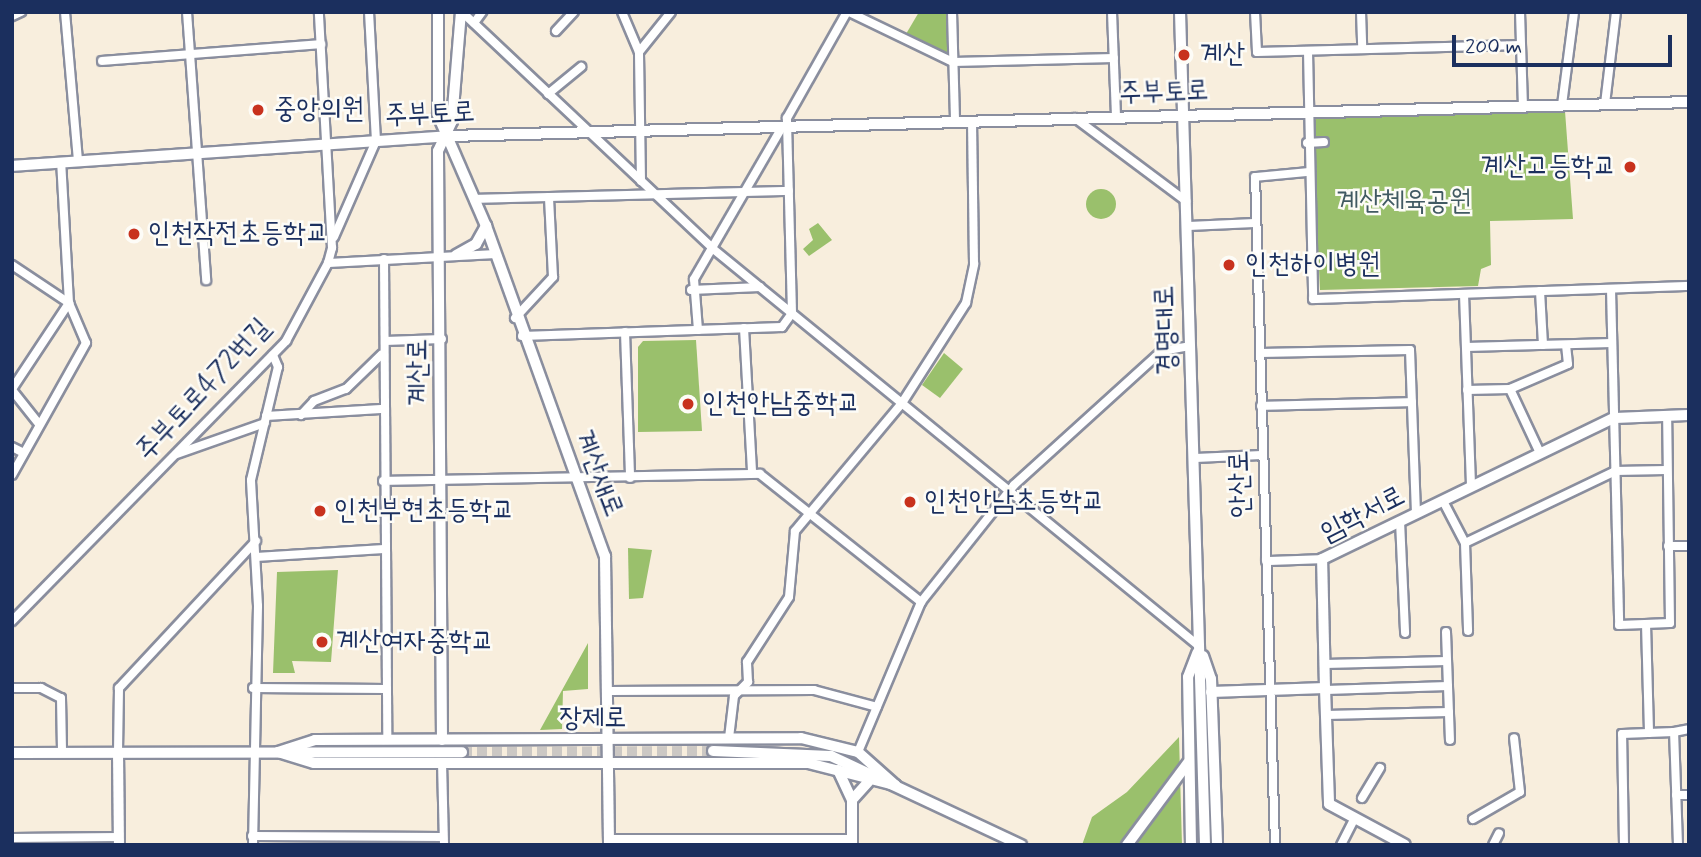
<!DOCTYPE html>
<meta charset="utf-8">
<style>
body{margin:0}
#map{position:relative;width:1701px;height:857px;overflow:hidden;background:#f8eedd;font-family:Mynerve,"Poor Story",sans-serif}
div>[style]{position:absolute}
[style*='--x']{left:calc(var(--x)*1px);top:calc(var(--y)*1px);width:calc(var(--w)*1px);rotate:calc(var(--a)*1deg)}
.green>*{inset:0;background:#9ac06c}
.round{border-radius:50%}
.secondary-tunnel>*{height:10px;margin-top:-5px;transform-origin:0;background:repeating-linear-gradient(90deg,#ccc8c4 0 10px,transparent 0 15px)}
.roads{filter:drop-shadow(2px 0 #8a8e9e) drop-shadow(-2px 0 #8a8e9e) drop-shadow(0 2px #8a8e9e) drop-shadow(0 -2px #8a8e9e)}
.minor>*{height:8px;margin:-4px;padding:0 4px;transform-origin:4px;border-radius:4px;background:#fff}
.tertiary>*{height:10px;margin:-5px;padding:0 5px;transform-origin:5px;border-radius:5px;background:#fff}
.secondary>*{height:10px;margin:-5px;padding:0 5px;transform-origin:5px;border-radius:5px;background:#fff}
.dots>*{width:19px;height:19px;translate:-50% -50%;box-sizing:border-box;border:4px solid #fdfcf7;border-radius:50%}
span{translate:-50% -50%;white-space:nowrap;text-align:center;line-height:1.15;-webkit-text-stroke:5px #fdfcf7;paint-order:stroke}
.poi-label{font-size:28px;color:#1b2f5e}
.left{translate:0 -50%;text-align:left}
.right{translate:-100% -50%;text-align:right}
.street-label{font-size:28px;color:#1b2f5e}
.park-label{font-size:28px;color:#415a62}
.frame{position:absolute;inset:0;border:14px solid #1b2f5e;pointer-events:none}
.scale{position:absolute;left:1452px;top:35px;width:220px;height:32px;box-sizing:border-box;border:4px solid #1b2f5e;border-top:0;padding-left:9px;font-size:21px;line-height:24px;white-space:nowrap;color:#1b2f5e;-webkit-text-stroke:5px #fdfcf7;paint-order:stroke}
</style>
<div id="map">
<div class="green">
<div style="clip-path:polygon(919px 12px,947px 12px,949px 55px,906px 34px)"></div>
<div style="clip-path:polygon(1565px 111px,1573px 219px,1490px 221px,1491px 265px,1481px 269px,1478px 286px,1320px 290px,1312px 124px,1317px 118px)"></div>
<div class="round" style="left:1086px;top:189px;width:30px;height:30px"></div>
<div style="clip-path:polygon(818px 223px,832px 240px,809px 256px,803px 249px,813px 240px,809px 229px)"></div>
<div style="clip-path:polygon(696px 340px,702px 431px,638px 432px,638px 347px,643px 341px)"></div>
<div style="clip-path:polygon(944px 353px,963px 369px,940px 398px,922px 385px)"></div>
<div style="clip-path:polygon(628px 548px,652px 550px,643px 598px,629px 599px)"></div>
<div style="clip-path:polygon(338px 570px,331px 662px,292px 661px,295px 673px,273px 673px,277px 572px)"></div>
<div style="clip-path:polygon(588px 643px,588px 689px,563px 691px,562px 729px,540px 730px)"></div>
<div style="clip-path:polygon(1179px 737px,1182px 845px,1082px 845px,1092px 817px,1127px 792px)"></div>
</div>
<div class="secondary-tunnel">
<div style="--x:462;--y:752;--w:251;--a:-0.2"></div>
</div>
<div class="roads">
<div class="minor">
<div style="--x:65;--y:12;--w:150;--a:85"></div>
<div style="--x:187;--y:12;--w:269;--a:85.9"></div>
<div style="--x:462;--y:12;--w:344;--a:43.3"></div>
<div style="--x:712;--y:248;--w:629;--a:39.26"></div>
<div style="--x:622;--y:12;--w:43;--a:67"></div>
<div style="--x:849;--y:12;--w:115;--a:25.7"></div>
<div style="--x:953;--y:62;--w:161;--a:-1.4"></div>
<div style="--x:952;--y:12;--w:110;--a:88.4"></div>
<div style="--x:1112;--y:12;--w:105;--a:87.8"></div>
<div style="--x:1255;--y:12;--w:40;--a:87.1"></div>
<div style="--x:1257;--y:52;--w:264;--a:-1.5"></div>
<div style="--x:1361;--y:12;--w:37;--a:88"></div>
<div style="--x:1520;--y:12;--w:94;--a:88.2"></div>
<div style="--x:12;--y:16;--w:10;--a:-24"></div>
<div style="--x:474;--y:23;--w:14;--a:-54"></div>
<div style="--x:556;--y:31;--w:26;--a:-47"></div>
<div style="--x:1308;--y:51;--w:248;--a:88.8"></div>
<div style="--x:1313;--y:299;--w:376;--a:-2"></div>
<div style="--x:102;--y:61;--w:220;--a:-4.4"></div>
<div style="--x:548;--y:94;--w:43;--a:-39.3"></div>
<div style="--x:1605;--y:104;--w:93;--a:-83.2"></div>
<div style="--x:1562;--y:105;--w:94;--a:-82.6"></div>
<div style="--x:1075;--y:118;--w:139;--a:36.8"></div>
<div style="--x:1307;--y:143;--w:17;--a:-3"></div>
<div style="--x:641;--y:181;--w:129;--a:-90.9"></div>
<div style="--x:639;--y:52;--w:51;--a:-51.3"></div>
<div style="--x:475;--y:199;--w:314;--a:-1.5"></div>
<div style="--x:1187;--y:226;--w:69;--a:-2.5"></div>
<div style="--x:334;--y:237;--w:105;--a:-66.4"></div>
<div style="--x:376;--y:141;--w:129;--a:-93.1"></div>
<div style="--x:384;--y:259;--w:481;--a:89.6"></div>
<div style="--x:328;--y:263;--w:164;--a:-3.1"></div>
<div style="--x:12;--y:265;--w:69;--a:33.7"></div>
<div style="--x:69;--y:303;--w:43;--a:67"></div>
<div style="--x:86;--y:343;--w:151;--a:119.3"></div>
<div style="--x:1611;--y:289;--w:336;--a:88.6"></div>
<div style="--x:1619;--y:625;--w:51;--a:-2.2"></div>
<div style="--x:1670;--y:623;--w:207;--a:-90.8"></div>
<div style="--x:691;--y:290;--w:69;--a:-2.5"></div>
<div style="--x:1540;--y:291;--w:54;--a:86.8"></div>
<div style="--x:1464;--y:294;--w:193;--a:87.9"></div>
<div style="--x:515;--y:318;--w:56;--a:-47.2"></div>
<div style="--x:553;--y:277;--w:80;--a:-92.9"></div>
<div style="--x:744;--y:328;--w:145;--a:86.8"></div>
<div style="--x:698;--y:330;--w:51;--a:-94.5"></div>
<div style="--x:694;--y:279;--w:176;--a:-59.9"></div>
<div style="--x:625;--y:332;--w:146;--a:88"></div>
<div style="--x:522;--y:336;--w:260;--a:-2"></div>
<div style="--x:782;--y:327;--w:17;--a:-54"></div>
<div style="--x:792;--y:313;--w:195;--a:-91.5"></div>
<div style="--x:787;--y:118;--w:122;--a:-60.5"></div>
<div style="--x:385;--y:341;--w:57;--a:-2"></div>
<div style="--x:1466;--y:347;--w:146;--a:-1.6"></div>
<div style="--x:1260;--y:353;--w:150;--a:-1.1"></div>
<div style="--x:1410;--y:350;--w:163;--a:87.9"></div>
<div style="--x:12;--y:389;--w:103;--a:-56.5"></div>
<div style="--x:69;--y:303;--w:141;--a:-93.2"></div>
<div style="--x:1510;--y:389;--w:71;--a:64.9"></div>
<div style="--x:12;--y:390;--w:43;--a:51.5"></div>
<div style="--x:1467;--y:390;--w:43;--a:-1.3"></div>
<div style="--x:1510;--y:389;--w:63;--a:-23.3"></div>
<div style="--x:1568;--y:364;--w:19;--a:-96"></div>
<div style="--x:1261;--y:406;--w:151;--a:-1.5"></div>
<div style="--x:301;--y:415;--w:19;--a:-47"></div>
<div style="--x:314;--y:401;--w:34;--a:-21"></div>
<div style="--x:346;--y:389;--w:49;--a:-44.2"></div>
<div style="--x:266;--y:416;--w:115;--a:-3.5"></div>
<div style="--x:12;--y:447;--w:13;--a:27"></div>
<div style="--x:177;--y:454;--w:93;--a:-19.4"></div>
<div style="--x:1194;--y:458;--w:69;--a:-2.5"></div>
<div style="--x:383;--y:481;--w:377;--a:-1.1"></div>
<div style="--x:760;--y:474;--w:206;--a:38.5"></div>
<div style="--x:1443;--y:501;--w:47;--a:62.4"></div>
<div style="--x:1465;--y:543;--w:88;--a:88"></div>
<div style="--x:1400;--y:521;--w:112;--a:87.4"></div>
<div style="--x:1465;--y:543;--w:166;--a:-25.6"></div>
<div style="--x:1615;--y:471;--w:51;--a:-1.1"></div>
<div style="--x:1668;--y:546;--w:21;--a:0"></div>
<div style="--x:256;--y:557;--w:128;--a:-3.6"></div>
<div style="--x:1266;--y:561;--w:56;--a:-2"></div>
<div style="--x:12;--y:621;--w:392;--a:-45.6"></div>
<div style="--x:286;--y:341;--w:89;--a:-61.7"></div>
<div style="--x:328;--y:263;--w:16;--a:-75"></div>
<div style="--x:332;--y:248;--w:236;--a:-93.2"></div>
<div style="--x:1646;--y:624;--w:109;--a:88.4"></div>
<div style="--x:1446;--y:632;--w:108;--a:87.9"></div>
<div style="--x:1325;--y:664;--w:122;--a:-1.4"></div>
<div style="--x:12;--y:688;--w:29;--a:0"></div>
<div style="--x:41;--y:688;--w:22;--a:27"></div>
<div style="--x:61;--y:698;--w:54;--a:88.9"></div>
<div style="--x:253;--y:688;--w:133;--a:0.4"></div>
<div style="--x:1326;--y:690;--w:122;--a:-1.9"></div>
<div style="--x:609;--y:691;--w:205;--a:-0.3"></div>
<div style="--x:814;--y:690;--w:65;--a:15.1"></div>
<div style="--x:1326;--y:715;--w:123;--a:-1.4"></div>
<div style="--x:729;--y:738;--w:42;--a:-83.2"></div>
<div style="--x:734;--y:696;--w:20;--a:-45"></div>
<div style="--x:748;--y:682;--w:20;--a:-93"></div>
<div style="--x:747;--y:662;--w:77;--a:-57.1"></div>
<div style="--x:789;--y:597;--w:66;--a:-84.8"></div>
<div style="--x:795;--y:531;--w:167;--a:-50.1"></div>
<div style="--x:902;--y:403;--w:119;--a:-57.4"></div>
<div style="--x:966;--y:303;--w:40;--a:-78"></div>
<div style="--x:974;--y:264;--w:143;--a:-90.8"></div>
<div style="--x:118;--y:752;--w:64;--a:-89.1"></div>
<div style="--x:119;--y:688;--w:201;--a:-47"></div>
<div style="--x:858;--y:752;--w:163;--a:-67.2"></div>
<div style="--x:921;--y:602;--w:149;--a:-51.5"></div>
<div style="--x:1014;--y:485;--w:200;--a:-42.2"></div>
<div style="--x:1162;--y:351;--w:28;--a:-10"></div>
<div style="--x:442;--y:762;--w:83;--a:88.6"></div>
<div style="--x:1676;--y:795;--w:13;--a:0"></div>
<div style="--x:1362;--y:798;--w:35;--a:-59"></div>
<div style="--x:1473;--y:819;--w:54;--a:-29.9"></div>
<div style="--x:1520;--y:792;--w:54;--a:-96.3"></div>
<div style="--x:252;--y:836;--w:191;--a:0.3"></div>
<div style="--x:12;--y:838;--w:107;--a:-0.5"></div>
<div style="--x:609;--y:839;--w:243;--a:0"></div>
<div style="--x:253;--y:845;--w:239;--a:-88.8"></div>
<div style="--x:258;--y:606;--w:126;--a:-93.2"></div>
<div style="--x:251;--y:480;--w:116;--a:-76.6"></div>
<div style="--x:278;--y:367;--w:13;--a:-113"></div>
<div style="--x:1275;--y:845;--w:668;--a:-91.71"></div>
<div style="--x:1255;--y:177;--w:53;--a:-5.4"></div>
<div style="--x:1341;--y:845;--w:30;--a:-63"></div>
<div style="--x:1493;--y:845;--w:13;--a:-63"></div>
<div style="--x:1624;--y:845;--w:111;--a:-91"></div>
<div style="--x:1622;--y:734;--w:52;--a:-2.2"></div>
<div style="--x:1678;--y:845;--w:113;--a:-92"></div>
<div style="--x:1674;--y:732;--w:15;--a:-11"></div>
</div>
<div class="tertiary">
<div style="--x:438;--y:12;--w:103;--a:90"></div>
<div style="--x:438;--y:115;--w:121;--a:66.6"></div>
<div style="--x:486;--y:226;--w:351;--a:70.2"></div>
<div style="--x:605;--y:556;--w:289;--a:89.2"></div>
<div style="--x:1180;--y:12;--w:833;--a:88.28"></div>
<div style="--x:1203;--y:656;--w:24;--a:71"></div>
<div style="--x:1211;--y:679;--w:166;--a:87.9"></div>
<div style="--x:1325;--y:688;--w:129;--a:-91.3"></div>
<div style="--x:1322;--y:559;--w:324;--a:-25.8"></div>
<div style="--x:1614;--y:418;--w:75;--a:-2.3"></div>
<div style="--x:1211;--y:692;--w:114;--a:-2"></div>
<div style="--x:1325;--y:688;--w:116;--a:88"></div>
<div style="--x:1329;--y:804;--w:86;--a:28.3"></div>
<div style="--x:442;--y:740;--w:589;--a:-90.39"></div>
<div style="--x:438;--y:151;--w:33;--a:-65"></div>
<div style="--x:452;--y:121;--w:109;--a:-85.3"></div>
<div style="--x:118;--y:752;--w:93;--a:89.4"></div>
<div style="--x:838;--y:770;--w:33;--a:65"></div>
<div style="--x:852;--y:800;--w:45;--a:90"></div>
<div style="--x:852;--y:800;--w:24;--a:-48"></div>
<div style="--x:1191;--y:845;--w:168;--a:-91"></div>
<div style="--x:1188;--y:677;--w:26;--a:-69"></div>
</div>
<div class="secondary">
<div style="--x:12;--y:166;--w:439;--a:-3.9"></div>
<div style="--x:450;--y:136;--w:1239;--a:-1.57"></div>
<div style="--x:456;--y:255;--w:23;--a:-29"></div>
<div style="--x:476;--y:244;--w:21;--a:-61"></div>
<div style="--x:713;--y:751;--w:118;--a:2.4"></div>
<div style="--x:831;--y:756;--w:210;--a:25.1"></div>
<div style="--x:278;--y:752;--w:39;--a:-18"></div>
<div style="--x:315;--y:740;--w:486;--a:-0.2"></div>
<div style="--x:801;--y:738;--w:59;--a:13.8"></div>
<div style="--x:858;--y:752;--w:50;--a:41.7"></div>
<div style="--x:278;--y:752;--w:38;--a:17"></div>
<div style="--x:314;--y:763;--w:494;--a:0"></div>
<div style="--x:808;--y:763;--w:90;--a:14.2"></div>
<div style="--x:12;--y:753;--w:450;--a:-0.1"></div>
<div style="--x:1127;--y:845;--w:102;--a:-53.4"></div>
</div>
</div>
<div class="dots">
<div style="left:1184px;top:55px;background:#c8321e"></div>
<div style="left:258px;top:110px;background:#c8321e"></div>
<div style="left:1630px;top:167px;background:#c8321e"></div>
<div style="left:134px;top:234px;background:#c8321e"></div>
<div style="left:1229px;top:265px;background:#c8321e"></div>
<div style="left:688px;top:404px;background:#c8321e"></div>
<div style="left:910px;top:502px;background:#c8321e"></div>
<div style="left:320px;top:511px;background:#c8321e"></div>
<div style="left:322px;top:642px;background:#c8321e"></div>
</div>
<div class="poi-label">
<span class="left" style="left:1200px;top:55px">계산</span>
<span class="left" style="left:274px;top:110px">중앙의원</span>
<span class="right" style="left:1616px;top:167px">계산고등학교</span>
<span class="left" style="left:148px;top:234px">인천작전초등학교</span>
<span class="left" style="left:1245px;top:265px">인천하이병원</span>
<span class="left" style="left:702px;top:404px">인천안남중학교</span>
<span class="left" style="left:924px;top:502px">인천안남초등학교</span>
<span class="left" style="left:334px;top:511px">인천부현초등학교</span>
<span class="left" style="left:336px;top:642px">계산여자중학교</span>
</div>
<div class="street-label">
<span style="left:1164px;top:93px;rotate:-2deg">주부토로</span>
<span style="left:430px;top:115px;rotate:-3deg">주부토로</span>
<span style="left:1167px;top:330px;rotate:-92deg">경명대로</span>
<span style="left:419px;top:372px;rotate:-90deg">계산로</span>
<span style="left:204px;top:390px;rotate:-47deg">주부토로472번길</span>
<span style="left:598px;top:474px;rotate:69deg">계산새로</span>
<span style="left:1241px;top:484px;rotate:-92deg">안산로</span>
<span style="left:1363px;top:515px;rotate:-27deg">임학서로</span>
<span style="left:593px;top:719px">장제로</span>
</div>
<div class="park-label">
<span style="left:1404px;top:202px">계산체육공원</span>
</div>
<div class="frame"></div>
<div class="scale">200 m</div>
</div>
